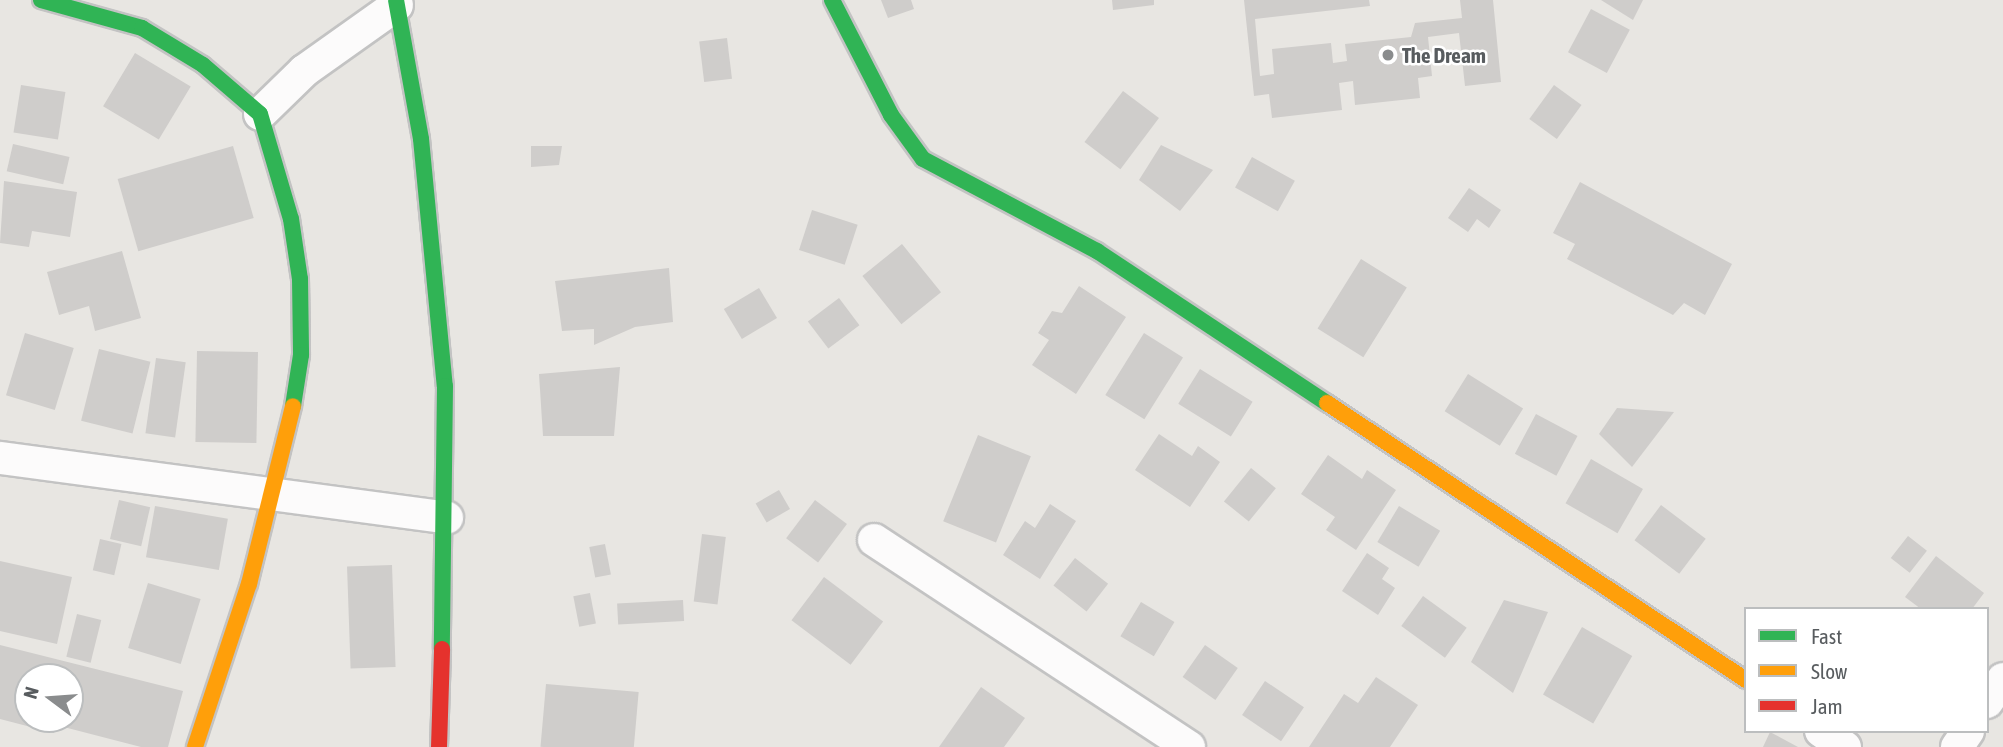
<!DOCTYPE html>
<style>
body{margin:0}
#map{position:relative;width:2003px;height:747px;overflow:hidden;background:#e8e6e2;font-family:"Asap Condensed",sans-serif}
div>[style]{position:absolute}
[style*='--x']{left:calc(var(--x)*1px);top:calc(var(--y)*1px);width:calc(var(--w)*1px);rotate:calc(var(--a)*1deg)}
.building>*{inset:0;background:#cfcdcb;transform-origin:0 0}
.roads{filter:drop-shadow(2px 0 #c3c3c3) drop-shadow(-2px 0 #c3c3c3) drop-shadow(0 2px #c3c3c3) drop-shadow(0 -2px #c3c3c3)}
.street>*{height:32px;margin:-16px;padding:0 16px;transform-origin:16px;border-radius:16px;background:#fcfbfb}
.fast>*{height:16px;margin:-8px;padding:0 8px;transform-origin:8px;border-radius:8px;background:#30b455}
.slow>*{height:16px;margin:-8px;padding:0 8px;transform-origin:8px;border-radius:8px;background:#ff9f0a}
.jam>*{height:16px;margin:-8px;padding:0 8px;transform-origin:8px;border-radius:8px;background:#e5322d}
.dots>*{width:19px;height:19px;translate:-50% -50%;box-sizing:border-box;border:4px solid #fff;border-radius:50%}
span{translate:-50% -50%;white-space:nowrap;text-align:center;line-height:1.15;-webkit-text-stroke:5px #fff;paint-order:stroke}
.poi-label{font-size:21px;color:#585c5f;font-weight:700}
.left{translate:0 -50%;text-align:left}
.legend{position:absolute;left:1744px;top:607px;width:245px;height:126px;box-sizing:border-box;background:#fff;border:2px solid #bcbebf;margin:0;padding:9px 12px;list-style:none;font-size:21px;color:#585c5f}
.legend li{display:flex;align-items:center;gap:14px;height:35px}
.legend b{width:35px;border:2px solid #bcbebf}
.north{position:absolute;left:14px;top:663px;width:70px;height:70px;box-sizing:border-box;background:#fff;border:2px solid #bcbebf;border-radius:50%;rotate:286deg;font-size:19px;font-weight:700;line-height:28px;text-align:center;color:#585c5f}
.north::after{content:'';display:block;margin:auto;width:24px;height:32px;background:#8a8c8d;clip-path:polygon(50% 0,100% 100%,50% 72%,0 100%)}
</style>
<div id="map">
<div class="building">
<div style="clip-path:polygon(881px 0,911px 0,914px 9px,888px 18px)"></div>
<div style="clip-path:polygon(1112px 0,1154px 0,1154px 5px,1113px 10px)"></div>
<div style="clip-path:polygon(1244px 0,1369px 0,1370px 6px,1255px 19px,1260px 76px,1274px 74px,1272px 49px,1331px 43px,1333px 63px,1347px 61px,1345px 44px,1411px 37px,1415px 23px,1462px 18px,1460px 0,1493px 0,1501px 82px,1465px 86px,1459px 33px,1428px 37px,1432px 76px,1418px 78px,1420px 98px,1355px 105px,1353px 81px,1339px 83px,1342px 110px,1272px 118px,1269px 94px,1254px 96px)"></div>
<div style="clip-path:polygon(1601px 0,1643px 0,1633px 20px)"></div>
<div style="left:1591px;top:9px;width:44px;height:49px;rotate:28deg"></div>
<div style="left:727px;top:38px;width:41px;height:28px;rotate:83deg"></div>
<div style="left:135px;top:53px;width:65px;height:62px;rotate:31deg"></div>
<div style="left:21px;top:85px;width:45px;height:48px;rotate:9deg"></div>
<div style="left:1554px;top:85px;width:34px;height:42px;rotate:36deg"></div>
<div style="left:1123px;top:91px;width:45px;height:64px;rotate:37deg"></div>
<div style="left:13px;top:144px;width:58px;height:28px;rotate:13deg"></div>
<div style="clip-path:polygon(1161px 145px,1213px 170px,1180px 211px,1139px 180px)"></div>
<div style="left:233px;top:146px;width:75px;height:120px;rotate:74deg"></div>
<div style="clip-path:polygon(531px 146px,562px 146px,559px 165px,531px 167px)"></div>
<div style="left:1252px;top:157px;width:49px;height:35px;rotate:29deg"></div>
<div style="clip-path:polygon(4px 181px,77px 192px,70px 237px,32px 231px,29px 247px,0 243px)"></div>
<div style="clip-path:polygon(1580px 182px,1732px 264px,1705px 315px,1684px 303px,1673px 315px,1567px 259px,1575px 244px,1553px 233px)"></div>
<div style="clip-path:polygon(1469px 188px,1501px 210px,1489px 228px,1477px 219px,1468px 232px,1448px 218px)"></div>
<div style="left:812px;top:210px;width:48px;height:42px;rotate:18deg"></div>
<div style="left:902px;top:244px;width:62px;height:51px;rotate:51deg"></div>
<div style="clip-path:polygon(122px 251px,141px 318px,95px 331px,89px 306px,59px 315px,47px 272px)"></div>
<div style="left:1361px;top:259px;width:54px;height:82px;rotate:32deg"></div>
<div style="clip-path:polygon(669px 268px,673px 322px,635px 327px,594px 345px,594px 329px,562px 331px,555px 281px)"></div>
<div style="clip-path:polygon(1079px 286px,1126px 317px,1076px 394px,1032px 365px,1049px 340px,1038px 333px,1052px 311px,1062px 313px)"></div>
<div style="left:759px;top:288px;width:35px;height:41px;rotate:59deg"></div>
<div style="left:839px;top:298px;width:34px;height:39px;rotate:53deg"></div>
<div style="left:25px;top:333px;width:51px;height:65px;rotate:17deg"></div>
<div style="left:1144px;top:333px;width:46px;height:73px;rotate:32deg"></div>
<div style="left:99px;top:349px;width:53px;height:74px;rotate:14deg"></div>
<div style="left:197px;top:351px;width:61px;height:91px;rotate:1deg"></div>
<div style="left:156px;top:358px;width:30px;height:76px;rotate:8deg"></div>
<div style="clip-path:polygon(620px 367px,614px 436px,543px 436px,539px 374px)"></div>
<div style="left:1200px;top:369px;width:62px;height:41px;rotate:32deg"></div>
<div style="left:1468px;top:374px;width:65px;height:44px;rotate:32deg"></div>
<div style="clip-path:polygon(1617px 408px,1674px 412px,1632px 467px,1599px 434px)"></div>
<div style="left:1536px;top:414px;width:47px;height:45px;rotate:28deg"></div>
<div style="clip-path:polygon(1159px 434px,1192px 456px,1198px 446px,1220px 462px,1190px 507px,1135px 470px)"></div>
<div style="left:978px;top:435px;width:57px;height:93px;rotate:22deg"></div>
<div style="clip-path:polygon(1328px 455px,1362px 479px,1367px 470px,1396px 490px,1356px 550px,1326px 530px,1335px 517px,1301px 494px)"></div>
<div style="left:1591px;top:459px;width:60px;height:51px;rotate:30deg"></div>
<div style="left:1251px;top:468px;width:32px;height:43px;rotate:39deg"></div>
<div style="left:779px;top:490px;width:22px;height:27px;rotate:60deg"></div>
<div style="left:119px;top:500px;width:32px;height:40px;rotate:13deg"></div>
<div style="left:815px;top:500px;width:40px;height:48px;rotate:37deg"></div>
<div style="clip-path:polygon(1050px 504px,1076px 521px,1040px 579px,1003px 555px,1025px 521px,1035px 528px)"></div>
<div style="left:1661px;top:505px;width:56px;height:44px;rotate:37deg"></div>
<div style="left:155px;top:506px;width:74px;height:52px;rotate:10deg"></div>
<div style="left:1399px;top:506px;width:48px;height:42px;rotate:31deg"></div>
<div style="left:702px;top:534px;width:24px;height:68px;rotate:7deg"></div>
<div style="left:1908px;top:536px;width:24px;height:28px;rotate:38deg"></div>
<div style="left:100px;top:539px;width:22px;height:32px;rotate:13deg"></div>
<div style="left:605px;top:544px;width:31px;height:16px;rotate:79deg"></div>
<div style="clip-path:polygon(1367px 553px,1389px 568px,1382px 579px,1395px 588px,1378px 615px,1342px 591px)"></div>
<div style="clip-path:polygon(1936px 556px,1984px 593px,1972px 609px,1921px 609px,1905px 597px)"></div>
<div style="left:1075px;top:558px;width:42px;height:35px;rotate:38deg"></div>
<div style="clip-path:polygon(0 561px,72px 577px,57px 644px,0 631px)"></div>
<div style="left:392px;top:565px;width:102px;height:45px;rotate:88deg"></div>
<div style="left:824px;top:577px;width:74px;height:54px;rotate:37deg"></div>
<div style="left:148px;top:583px;width:55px;height:68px;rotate:17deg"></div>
<div style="left:590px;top:593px;width:31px;height:17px;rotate:79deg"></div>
<div style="left:1423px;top:596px;width:54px;height:37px;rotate:36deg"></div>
<div style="left:683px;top:600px;width:21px;height:66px;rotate:87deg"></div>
<div style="clip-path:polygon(1504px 600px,1548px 612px,1513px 693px,1471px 662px)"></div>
<div style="left:1141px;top:602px;width:39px;height:40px;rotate:31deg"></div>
<div style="left:77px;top:614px;width:25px;height:44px;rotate:14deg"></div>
<div style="left:1582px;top:627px;width:58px;height:78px;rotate:30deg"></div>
<div style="clip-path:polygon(evenodd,0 645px,183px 691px,168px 747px,141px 747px,56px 725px,54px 733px,0 719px,0 645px,28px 677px,70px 677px,70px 719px,28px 719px,28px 677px)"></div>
<div style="left:1205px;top:645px;width:40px;height:39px;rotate:35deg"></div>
<div style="clip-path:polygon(1376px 677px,1418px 705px,1390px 747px,1309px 747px,1344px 694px,1358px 703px)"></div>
<div style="left:1265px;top:681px;width:47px;height:41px;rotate:34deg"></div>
<div style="left:546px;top:684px;width:93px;height:63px;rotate:5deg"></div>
<div style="clip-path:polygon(981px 687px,1025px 718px,1004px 747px,939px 747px)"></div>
<div style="clip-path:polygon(1770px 732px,1798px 747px,1763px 747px)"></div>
</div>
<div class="roads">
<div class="street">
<div style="--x:260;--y:114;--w:62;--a:-44.3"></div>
<div style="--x:304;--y:71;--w:114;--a:-35.4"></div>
<div style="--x:0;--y:458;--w:451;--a:7.6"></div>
<div style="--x:874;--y:540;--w:377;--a:33.3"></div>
<div style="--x:1987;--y:702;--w:28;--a:-55"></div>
<div style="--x:1821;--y:731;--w:29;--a:34"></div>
<div style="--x:1957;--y:747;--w:19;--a:-55"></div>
</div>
<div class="fast">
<div style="--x:41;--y:0;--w:105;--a:15.5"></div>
<div style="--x:142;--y:28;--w:71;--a:31.2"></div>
<div style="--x:203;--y:65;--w:75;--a:40.7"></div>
<div style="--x:260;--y:114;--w:109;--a:73.6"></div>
<div style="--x:291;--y:219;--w:61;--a:81.5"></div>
<div style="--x:300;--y:279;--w:76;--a:89.2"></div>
<div style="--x:301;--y:355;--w:52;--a:98.9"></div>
<div style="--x:396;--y:0;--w:141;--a:79.8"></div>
<div style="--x:421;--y:139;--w:248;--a:84.5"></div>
<div style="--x:445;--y:386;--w:263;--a:90.7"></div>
<div style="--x:832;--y:0;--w:129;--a:62.8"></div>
<div style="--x:891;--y:115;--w:54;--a:54"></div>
<div style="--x:923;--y:159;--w:197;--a:27.9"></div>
<div style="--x:1097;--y:251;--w:276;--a:33.5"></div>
</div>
<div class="slow">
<div style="--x:1327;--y:403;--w:502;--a:33.47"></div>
<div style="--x:195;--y:747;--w:172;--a:-71.7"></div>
<div style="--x:249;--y:584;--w:183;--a:-76.1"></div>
</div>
<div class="jam">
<div style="--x:439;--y:747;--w:98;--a:-88.2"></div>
</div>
</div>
<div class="dots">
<div style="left:1388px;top:55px;background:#8a8c8d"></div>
</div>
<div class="poi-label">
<span class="left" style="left:1402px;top:55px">The Dream</span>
</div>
<ul class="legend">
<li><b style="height:9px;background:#30b455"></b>Fast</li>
<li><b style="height:9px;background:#ff9f0a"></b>Slow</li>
<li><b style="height:9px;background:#e5322d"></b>Jam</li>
</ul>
<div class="north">N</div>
</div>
